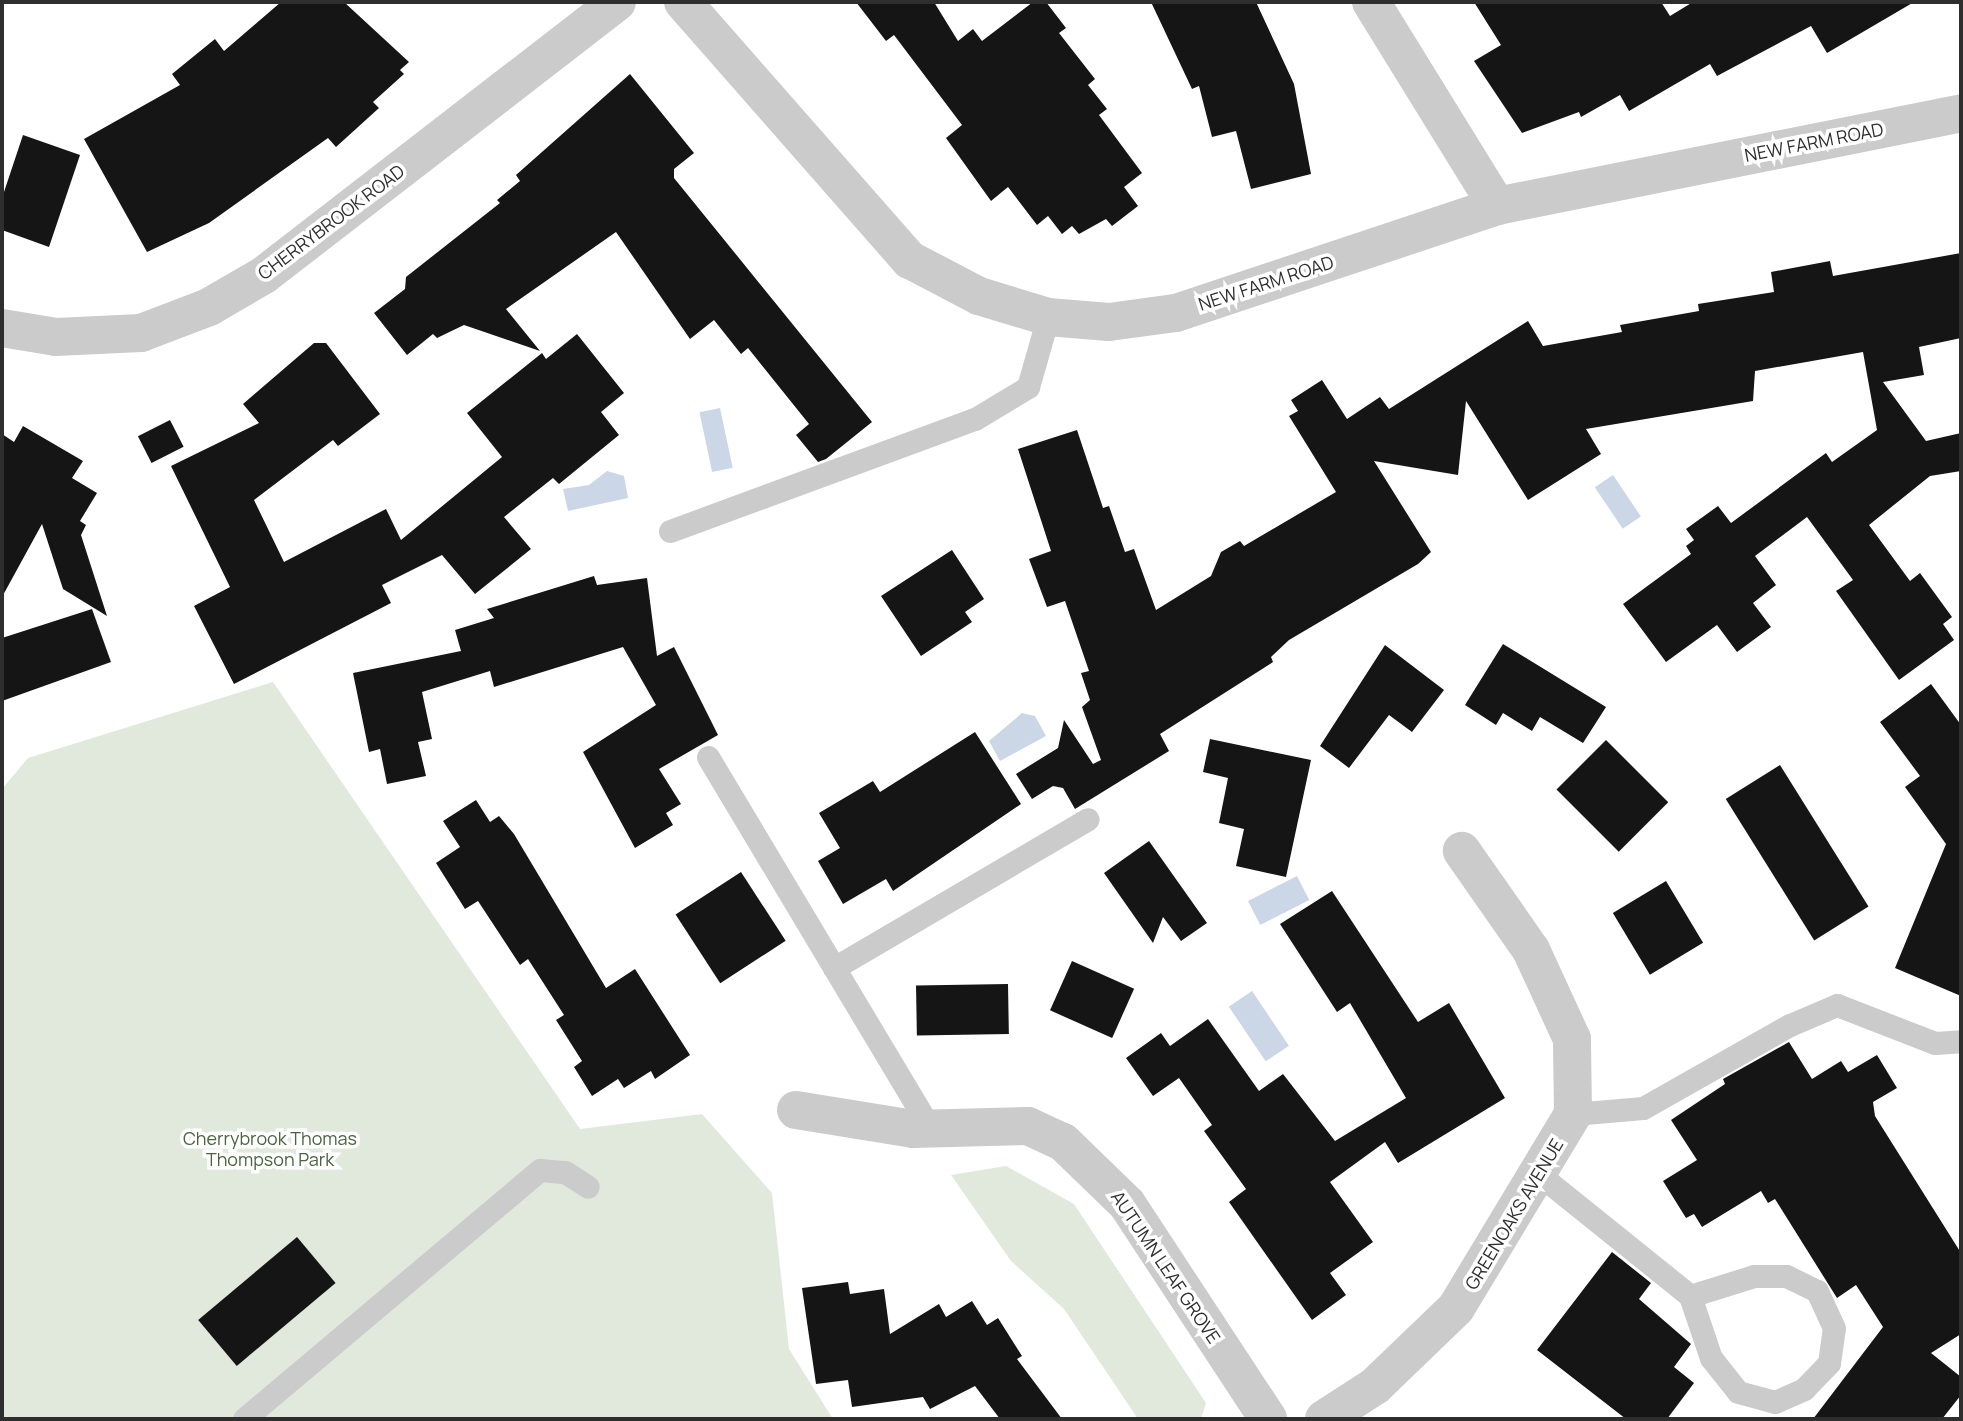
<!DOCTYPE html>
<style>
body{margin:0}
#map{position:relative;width:1963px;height:1421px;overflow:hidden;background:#fff;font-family:Manrope,sans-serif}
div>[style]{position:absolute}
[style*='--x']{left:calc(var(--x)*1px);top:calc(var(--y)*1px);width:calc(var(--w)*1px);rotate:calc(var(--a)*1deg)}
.green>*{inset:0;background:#e1e9dd}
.water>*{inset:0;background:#cbd7e7;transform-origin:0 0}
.building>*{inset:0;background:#151515;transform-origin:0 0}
.service>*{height:23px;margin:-11.5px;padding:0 11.5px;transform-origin:11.5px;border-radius:11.5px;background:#cbcbcb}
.minor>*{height:38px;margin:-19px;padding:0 19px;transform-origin:19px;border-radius:19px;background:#cbcbcb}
span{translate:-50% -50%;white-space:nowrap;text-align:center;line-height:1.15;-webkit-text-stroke:7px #fff;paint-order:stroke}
.street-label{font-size:18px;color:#2e2e2e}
.park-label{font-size:18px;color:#4b6440}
.frame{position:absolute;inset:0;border:4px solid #2e2e2e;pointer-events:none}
</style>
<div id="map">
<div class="green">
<div style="clip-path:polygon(273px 682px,580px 1129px,702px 1114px,772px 1193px,789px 1349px,833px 1419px,2px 1419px,2px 789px,28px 758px)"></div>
<div style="clip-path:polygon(1006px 1166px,1074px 1204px,1206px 1403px,1201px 1419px,1138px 1419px,1064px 1309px,1011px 1261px,951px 1175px)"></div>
</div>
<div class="water">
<div style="left:720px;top:408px;width:61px;height:21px;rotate:78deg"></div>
<div style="clip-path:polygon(607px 471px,624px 476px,628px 498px,568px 511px,563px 489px,589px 485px)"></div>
<div style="left:1613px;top:475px;width:50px;height:22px;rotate:56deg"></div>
<div style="clip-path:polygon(1022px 713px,1035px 716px,1046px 736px,1000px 761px,989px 741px)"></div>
<div style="left:1297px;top:876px;width:27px;height:55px;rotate:63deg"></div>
<div style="left:1252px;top:991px;width:66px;height:28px;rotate:56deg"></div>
</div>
<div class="building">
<div style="clip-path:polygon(281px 2px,344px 2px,409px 62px,400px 70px,404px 74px,373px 102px,379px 108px,336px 147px,328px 138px,209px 223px,147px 252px,84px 139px,180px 85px,172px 74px,215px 39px,224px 51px)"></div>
<div style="clip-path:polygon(856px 2px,934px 2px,958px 41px,973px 29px,982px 41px,1033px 2px,1046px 2px,1066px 28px,1059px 33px,1095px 79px,1088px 85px,1107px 109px,1099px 115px,1142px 173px,1124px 187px,1138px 206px,1112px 226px,1106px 219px,1079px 234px,1072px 226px,1062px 234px,1048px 216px,1037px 225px,1008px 187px,991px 201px,946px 138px,962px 125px,894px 35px,886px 41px)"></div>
<div style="clip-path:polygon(1151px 2px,1256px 2px,1294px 84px,1311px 174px,1251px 189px,1236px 131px,1212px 137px,1199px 86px,1192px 89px)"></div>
<div style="clip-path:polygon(1474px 2px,1661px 2px,1670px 16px,1693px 2px,1914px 2px,1827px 53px,1811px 26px,1717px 76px,1710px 64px,1629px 111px,1620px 95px,1581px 117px,1579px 112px,1522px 133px,1474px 61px,1501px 45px)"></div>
<div style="clip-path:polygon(630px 74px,694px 153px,674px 169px,674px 178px,872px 422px,826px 459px,818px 462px,796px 435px,809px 424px,748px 348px,741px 354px,714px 320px,690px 339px,616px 232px,506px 309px,540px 351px,464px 325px,437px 338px,433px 334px,407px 355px,374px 313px,405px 289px,406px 277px,500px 203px,497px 200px,520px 181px,516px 175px)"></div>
<div style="clip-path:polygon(23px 135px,80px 155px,49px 247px,2px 230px,2px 198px)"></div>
<div style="clip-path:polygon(1961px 253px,1961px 338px,1919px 347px,1924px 375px,1883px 382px,1926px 441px,1961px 433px,1961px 471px,1930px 476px,1869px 525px,1910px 581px,1920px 573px,1952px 617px,1943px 624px,1954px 640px,1899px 680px,1836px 591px,1853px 580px,1807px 517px,1755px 556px,1776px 585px,1753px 603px,1771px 627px,1737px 652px,1717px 625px,1666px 662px,1623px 604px,1691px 554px,1686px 546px,1694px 540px,1686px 529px,1718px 506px,1731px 523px,1826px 453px,1832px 462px,1877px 430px,1863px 352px,1755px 371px,1753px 401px,1586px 429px,1601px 454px,1528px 500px,1466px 401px,1458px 475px,1374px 461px,1431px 552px,1418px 564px,1289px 640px,1271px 657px,1273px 662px,1160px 734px,1169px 751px,1075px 809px,1063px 788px,1053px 786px,1032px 799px,1016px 774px,1058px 748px,1064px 720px,1093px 764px,1101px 760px,1082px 707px,1090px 700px,1081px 673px,1089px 671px,1065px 601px,1047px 607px,1029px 559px,1051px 551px,1018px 449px,1077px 430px,1103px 508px,1109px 506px,1125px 552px,1134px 549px,1156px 610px,1211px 576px,1221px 552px,1240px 541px,1244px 546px,1336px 492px,1289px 416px,1298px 411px,1291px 400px,1322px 380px,1347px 419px,1380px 397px,1389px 409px,1528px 321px,1543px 346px,1622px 332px,1620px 325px,1699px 311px,1698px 304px,1774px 292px,1771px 272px,1830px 261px,1833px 276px)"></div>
<div style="clip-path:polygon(577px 334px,624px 393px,601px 412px,619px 435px,559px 484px,553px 478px,504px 517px,531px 549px,475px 594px,442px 555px,382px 585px,391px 603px,234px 684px,194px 606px,230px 587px,171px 466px,259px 423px,243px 404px,314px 343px,326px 343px,380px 414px,338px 446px,333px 440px,254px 500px,284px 562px,386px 509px,401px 540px,502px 457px,467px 413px,542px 353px,546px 359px)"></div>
<div style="left:170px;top:420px;width:30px;height:36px;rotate:63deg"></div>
<div style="clip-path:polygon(23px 426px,83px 461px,72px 478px,97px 493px,80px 521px,86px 525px,81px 535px,107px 616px,63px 589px,42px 524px,2px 597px,2px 434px,14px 442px)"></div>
<div style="clip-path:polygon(952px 550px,984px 599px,965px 612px,972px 622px,921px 656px,881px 596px)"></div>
<div style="clip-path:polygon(594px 576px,597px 585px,647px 578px,657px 656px,674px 647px,718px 735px,659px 769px,681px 804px,666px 813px,673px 825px,635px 848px,583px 752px,656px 705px,623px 647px,494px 687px,490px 671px,422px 692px,432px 739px,418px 742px,426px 776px,387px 784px,380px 749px,369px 752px,353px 673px,461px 651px,455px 630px,494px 618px,487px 609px)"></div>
<div style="clip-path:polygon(92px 609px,111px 662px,2px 701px,2px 638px)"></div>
<div style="clip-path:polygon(1503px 644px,1606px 707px,1583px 743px,1540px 717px,1532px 731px,1503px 713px,1496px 725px,1465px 705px)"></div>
<div style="clip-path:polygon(1385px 645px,1444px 690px,1412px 732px,1389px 715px,1349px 768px,1320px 746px)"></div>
<div style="clip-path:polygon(1931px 684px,1961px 725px,1961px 996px,1895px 968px,1946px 844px,1905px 787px,1920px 776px,1880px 722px)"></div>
<div style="clip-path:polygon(975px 732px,1021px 804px,893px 891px,886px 879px,843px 904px,818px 861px,840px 848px,819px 813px,873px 781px,880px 792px)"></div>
<div style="clip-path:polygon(1210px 739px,1311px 760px,1286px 877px,1236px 866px,1244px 829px,1219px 823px,1228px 778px,1203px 772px)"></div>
<div style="left:1606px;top:740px;width:88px;height:70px;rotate:45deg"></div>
<div style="left:1780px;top:765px;width:167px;height:64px;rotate:58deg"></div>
<div style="clip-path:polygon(476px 800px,490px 822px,499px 816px,514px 834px,606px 988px,635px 969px,690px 1055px,655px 1079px,651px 1071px,624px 1088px,618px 1079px,592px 1096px,574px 1067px,582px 1061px,556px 1020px,564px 1015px,528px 959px,520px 965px,478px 901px,465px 909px,436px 863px,460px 847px,443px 821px)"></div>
<div style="clip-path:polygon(1149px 841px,1207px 923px,1181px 941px,1163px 917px,1153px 943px,1104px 873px)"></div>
<div style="left:741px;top:872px;width:82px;height:78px;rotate:57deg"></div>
<div style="left:1666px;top:881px;width:72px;height:62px;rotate:59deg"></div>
<div style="clip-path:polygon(1332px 891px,1418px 1022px,1449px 1003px,1505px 1098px,1398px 1163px,1385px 1142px,1330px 1182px,1373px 1242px,1330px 1273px,1346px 1295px,1312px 1320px,1229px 1202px,1246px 1189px,1204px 1131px,1212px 1125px,1179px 1078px,1153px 1096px,1126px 1058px,1161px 1033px,1170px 1046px,1208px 1019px,1259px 1091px,1283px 1074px,1335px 1141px,1406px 1098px,1350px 1003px,1337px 1012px,1280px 924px)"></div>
<div style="left:1072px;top:961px;width:68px;height:54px;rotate:24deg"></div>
<div style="left:1008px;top:984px;width:50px;height:92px;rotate:89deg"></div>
<div style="clip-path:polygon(1789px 1042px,1812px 1079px,1841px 1061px,1848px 1072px,1877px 1055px,1897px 1088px,1873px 1102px,1875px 1116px,1961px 1253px,1961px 1334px,1931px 1353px,1961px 1377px,1961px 1395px,1942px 1419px,1813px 1419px,1883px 1327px,1856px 1285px,1837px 1298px,1775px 1199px,1768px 1203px,1761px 1191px,1702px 1227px,1694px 1214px,1686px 1218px,1663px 1181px,1697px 1160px,1671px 1120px,1725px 1084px,1723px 1079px)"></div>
<div style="left:297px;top:1237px;width:60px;height:129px;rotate:50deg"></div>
<div style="clip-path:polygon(1612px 1252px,1651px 1283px,1639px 1299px,1691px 1344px,1674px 1367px,1694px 1383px,1667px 1419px,1626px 1419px,1537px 1350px)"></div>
<div style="clip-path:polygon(848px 1282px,850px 1294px,884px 1289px,890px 1334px,939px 1304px,946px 1317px,972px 1301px,987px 1325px,998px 1318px,1022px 1356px,1017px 1359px,1062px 1419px,1000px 1419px,975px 1386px,930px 1409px,923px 1397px,852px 1407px,848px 1380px,816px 1384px,802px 1288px)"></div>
</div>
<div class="service">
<div style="--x:670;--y:531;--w:325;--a:-20.2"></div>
<div style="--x:975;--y:419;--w:62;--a:-31.1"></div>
<div style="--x:1028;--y:387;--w:73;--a:-74.1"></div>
<div style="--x:708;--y:757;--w:432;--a:59.1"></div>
<div style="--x:834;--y:968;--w:294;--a:-30.4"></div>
<div style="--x:1573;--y:1114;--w:70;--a:-4.9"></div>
<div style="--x:1643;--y:1108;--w:169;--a:-29.5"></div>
<div style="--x:1790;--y:1025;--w:51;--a:-23.1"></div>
<div style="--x:1837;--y:1005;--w:105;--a:21.2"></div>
<div style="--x:1935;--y:1043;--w:26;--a:-4"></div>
<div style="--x:1541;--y:1176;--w:191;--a:38.8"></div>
<div style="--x:1690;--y:1296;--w:65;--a:71.3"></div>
<div style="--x:1711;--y:1358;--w:43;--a:51.5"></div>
<div style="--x:1738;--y:1392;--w:38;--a:15"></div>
<div style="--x:1775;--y:1402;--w:32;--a:-24"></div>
<div style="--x:1804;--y:1389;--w:36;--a:-46"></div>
<div style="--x:1829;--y:1363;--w:35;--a:-82"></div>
<div style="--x:1834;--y:1328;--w:41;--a:-114.7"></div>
<div style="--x:1817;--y:1291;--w:34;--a:-154"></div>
<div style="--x:1786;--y:1276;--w:32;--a:180"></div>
<div style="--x:1754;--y:1276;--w:67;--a:162.6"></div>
<div style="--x:244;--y:1419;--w:387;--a:-40.1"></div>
<div style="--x:540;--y:1170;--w:25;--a:5"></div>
<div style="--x:565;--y:1172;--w:27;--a:33"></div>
</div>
<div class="minor">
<div style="--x:683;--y:2;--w:344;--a:48.7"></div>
<div style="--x:910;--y:260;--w:78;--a:27.6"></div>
<div style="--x:979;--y:296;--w:72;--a:16.9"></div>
<div style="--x:1048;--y:317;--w:61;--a:4.7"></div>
<div style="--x:1109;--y:322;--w:68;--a:-7.7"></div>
<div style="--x:1176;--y:313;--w:338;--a:-18.4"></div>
<div style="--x:1497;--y:206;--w:473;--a:-11.3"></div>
<div style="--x:1371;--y:2;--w:240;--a:58.3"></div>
<div style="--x:2;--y:328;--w:55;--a:9.5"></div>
<div style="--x:56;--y:337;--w:85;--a:-2.7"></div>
<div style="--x:141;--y:333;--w:73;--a:-20.9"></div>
<div style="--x:209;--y:307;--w:64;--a:-30.2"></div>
<div style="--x:264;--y:275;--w:446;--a:-37.7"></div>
<div style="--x:796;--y:1110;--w:119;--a:9.2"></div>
<div style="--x:913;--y:1129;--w:115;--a:-1.5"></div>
<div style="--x:1028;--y:1126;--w:38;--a:25"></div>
<div style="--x:1063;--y:1142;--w:89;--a:44.1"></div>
<div style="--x:1127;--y:1204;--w:257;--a:56.7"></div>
<div style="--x:1324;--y:1419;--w:61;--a:-32.9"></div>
<div style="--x:1375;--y:1386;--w:112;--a:-43.9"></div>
<div style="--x:1456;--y:1308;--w:227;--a:-58.9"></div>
<div style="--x:1573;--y:1114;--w:75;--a:-90.8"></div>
<div style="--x:1572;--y:1039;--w:98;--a:-114.7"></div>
<div style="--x:1531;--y:950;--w:121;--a:-124.9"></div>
</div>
<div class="street-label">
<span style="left:1814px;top:142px;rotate:-11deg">NEW FARM ROAD</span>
<span style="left:331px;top:222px;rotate:-37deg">CHERRYBROOK ROAD</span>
<span style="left:1266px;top:283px;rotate:-18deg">NEW FARM ROAD</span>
<span style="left:1514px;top:1214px;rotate:-59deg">GREENOAKS AVENUE</span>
<span style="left:1166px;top:1267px;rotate:56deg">AUTUMN LEAF GROVE</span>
</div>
<div class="park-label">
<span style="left:270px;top:1149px">Cherrybrook Thomas<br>Thompson Park</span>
</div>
<div class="frame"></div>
</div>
